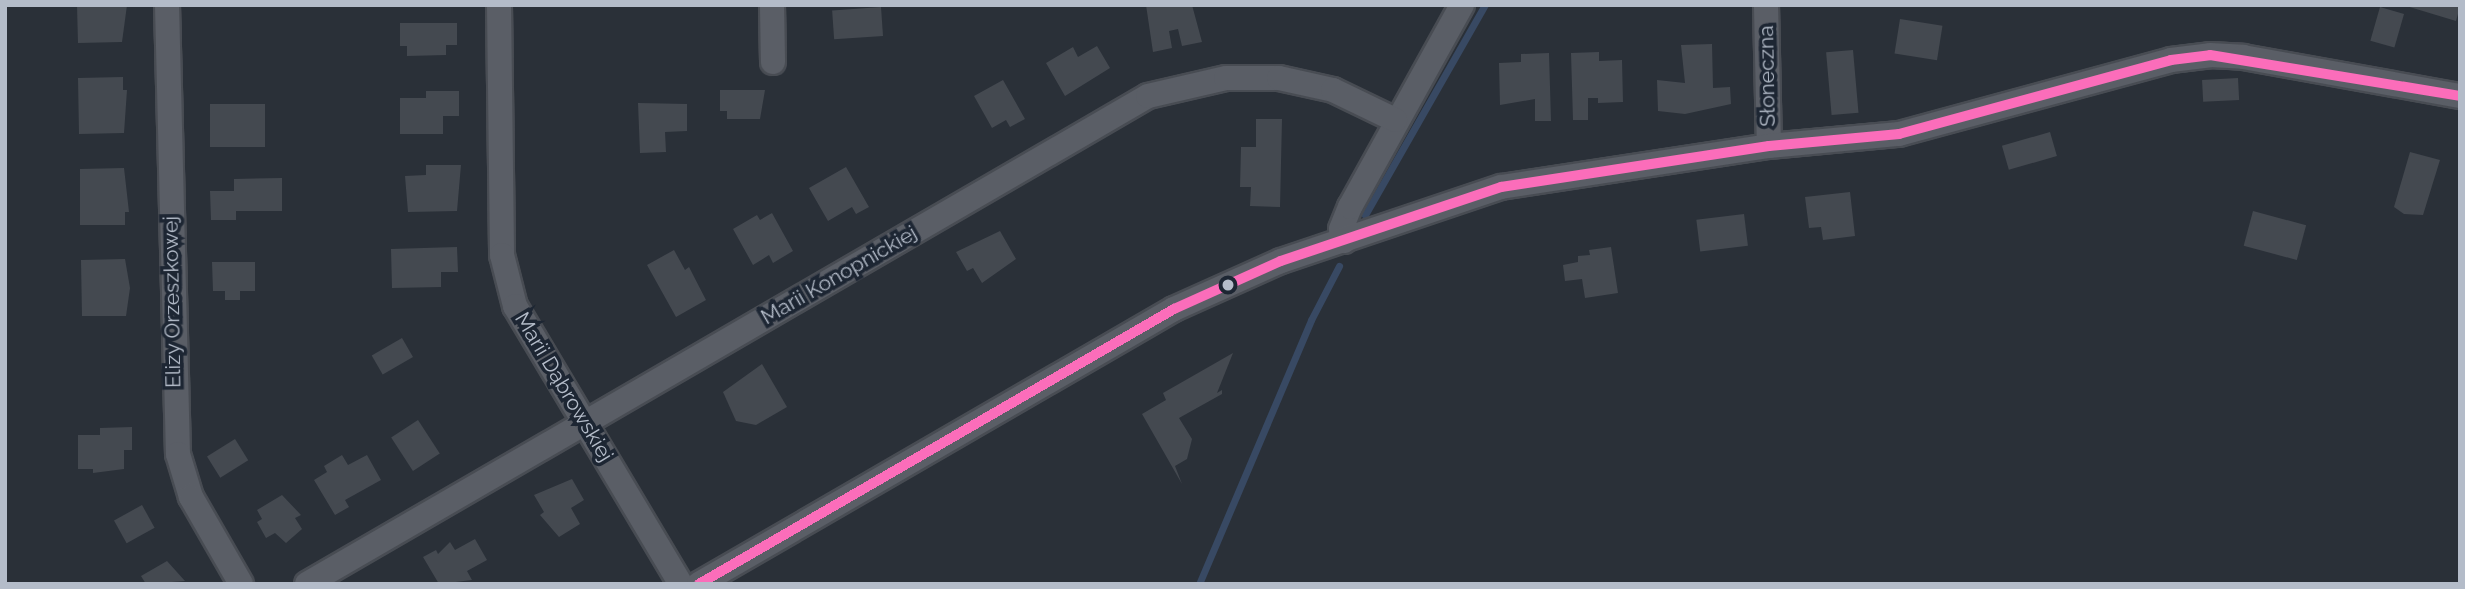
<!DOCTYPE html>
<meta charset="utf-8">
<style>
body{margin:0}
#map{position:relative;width:2465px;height:589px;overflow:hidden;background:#2a3038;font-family:Raleway,sans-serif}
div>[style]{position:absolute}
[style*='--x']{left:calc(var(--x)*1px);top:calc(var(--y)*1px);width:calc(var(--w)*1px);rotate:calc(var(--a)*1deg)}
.stream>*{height:7px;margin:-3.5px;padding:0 3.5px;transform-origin:3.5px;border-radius:3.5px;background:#384963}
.building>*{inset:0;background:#444950;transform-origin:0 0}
.roads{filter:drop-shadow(2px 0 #484c53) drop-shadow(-2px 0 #484c53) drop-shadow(0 2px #484c53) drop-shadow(0 -2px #484c53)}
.minor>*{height:24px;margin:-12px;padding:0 12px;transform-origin:12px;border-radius:12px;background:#5a5e66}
.bus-1>*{height:10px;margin:-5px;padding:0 5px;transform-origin:5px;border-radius:5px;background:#fb6dba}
.dots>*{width:19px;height:19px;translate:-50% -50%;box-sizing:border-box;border:4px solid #1d2633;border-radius:50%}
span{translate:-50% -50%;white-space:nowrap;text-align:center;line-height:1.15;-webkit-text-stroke:7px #1d2633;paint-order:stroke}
.street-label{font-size:21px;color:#b4bcc9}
.frame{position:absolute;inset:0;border:7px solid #b4bcc9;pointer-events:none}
</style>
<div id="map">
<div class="stream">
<div style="--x:1365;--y:215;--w:242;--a:-60.3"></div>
<div style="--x:1199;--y:584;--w:287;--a:-67"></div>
<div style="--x:1311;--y:320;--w:61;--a:-62.6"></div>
</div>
<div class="building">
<div style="clip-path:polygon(77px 5px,127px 5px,122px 42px,78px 43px)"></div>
<div style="clip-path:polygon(1146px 5px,1192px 5px,1202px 42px,1182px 46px,1178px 29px,1169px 31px,1172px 48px,1153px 52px)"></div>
<div style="clip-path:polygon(2403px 5px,2460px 5px,2460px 7px,2456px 21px)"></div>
<div style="left:881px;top:7px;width:29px;height:49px;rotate:86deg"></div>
<div style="left:2380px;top:7px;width:25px;height:35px;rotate:16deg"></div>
<div style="left:1900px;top:19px;width:43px;height:35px;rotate:9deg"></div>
<div style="clip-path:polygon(400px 23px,457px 23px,457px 45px,446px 45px,446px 55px,407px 56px,407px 46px,400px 46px)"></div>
<div style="clip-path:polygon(1712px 44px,1713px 88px,1730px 87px,1731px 104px,1685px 114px,1658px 111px,1657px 80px,1685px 83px,1681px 45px)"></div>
<div style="clip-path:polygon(1097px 46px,1110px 68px,1065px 96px,1046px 63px,1073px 47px,1078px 57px)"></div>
<div style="left:1853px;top:50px;width:63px;height:27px;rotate:85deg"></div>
<div style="clip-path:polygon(1599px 52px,1599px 61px,1622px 60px,1623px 102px,1598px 103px,1598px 98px,1588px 98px,1588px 120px,1573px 120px,1571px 53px)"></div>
<div style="clip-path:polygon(1549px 53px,1551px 121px,1535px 121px,1535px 99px,1500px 105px,1499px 63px,1521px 62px,1521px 54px)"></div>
<div style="clip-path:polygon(123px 77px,123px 90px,127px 90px,124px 133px,79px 134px,78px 78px)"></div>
<div style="left:2238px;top:78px;width:22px;height:36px;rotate:87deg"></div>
<div style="clip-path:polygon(1003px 80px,1025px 119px,1010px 127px,1006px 120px,992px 128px,974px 96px)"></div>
<div style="clip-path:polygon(720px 90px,765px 90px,760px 119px,727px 119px,727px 111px,720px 111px)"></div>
<div style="clip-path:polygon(426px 91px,459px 91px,459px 116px,443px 116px,443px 134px,400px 134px,400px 98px,426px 98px)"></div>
<div style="clip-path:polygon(638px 103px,687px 104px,687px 131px,665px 132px,666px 152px,640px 153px)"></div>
<div style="left:265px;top:104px;width:43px;height:55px;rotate:90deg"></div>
<div style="clip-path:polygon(1256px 119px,1282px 119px,1280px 207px,1250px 206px,1251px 187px,1240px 187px,1241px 147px,1256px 147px)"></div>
<div style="left:2050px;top:132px;width:25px;height:50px;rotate:74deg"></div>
<div style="clip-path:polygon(2410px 152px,2440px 160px,2423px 215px,2404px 214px,2394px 207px)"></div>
<div style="clip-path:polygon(426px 165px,461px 165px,457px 211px,408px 212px,405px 176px,426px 175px)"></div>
<div style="clip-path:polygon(846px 167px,869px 207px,856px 214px,852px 207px,828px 221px,809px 188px)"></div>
<div style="clip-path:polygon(124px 168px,129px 212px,125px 212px,125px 225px,80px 225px,80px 169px)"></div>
<div style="clip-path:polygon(282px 178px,282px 211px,236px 211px,236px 220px,211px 220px,210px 191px,234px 191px,234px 179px)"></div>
<div style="clip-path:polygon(1850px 192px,1855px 236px,1823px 240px,1821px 227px,1809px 228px,1805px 197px)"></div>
<div style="left:2253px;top:211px;width:55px;height:36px;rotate:15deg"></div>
<div style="clip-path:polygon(772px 213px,793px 251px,773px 263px,769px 255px,753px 265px,733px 229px,757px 215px,760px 220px)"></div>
<div style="left:1744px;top:214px;width:32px;height:48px;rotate:83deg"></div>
<div style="clip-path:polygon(1000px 231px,1016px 259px,982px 283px,973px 268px,967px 271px,956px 252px)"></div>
<div style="clip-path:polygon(457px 247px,458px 272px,441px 272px,441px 287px,392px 288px,391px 249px)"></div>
<div style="clip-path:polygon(1611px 247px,1618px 293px,1585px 298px,1582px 279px,1565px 281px,1563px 265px,1578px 262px,1578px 256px,1590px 255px,1589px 250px)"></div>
<div style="clip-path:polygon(674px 250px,685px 270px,689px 267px,706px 300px,676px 317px,647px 265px)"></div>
<div style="clip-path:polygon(125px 259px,130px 288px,126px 316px,82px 316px,81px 260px)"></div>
<div style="clip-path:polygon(212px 262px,255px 262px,255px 291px,240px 291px,240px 300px,225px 300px,225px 291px,213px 291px)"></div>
<div style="left:402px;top:338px;width:22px;height:35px;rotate:60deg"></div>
<div style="clip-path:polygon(1233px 353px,1217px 393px,1222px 390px,1222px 394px,1179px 418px,1192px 439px,1187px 459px,1175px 466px,1182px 484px,1142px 414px,1166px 400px,1163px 393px)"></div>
<div style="clip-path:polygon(762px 364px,787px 407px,756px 425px,736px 421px,723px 392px)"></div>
<div style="left:418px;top:420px;width:40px;height:32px;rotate:57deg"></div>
<div style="clip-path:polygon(132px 427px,132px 450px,124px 450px,124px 469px,93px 473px,93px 469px,78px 469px,78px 435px,100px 435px,100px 428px)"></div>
<div style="left:235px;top:439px;width:25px;height:33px;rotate:58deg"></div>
<div style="clip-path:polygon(342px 455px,348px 465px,367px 455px,381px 480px,345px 500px,349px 507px,335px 515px,314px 480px,327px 472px,324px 466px)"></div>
<div style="clip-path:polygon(572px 479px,584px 500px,571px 508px,580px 524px,559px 537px,540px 515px,544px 512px,534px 495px)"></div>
<div style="clip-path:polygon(282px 495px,301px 515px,295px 518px,302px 529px,286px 543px,275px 533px,266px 538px,257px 522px,262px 519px,257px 510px)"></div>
<div style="left:142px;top:505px;width:26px;height:32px;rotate:61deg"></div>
<div style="clip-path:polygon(475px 539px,487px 560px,467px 571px,472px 580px,439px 584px,423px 557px,436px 550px,438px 554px,450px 542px,455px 550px)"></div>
<div style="clip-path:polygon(167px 561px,185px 581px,146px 584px,141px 576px)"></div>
</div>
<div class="roads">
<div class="minor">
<div style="--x:167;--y:5;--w:449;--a:88.6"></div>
<div style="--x:178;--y:454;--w:45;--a:73.2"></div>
<div style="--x:191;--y:497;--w:100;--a:60.1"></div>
<div style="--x:499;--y:5;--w:250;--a:89.3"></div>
<div style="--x:502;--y:255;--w:53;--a:75.7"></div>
<div style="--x:515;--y:306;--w:324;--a:59.2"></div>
<div style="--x:772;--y:5;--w:57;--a:89"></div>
<div style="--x:1766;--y:5;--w:141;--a:88.8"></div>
<div style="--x:1344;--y:241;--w:12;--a:-104"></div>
<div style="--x:1341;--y:229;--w:24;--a:-68"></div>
<div style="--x:1350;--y:207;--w:231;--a:-61"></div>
<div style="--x:307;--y:584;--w:972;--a:-30.12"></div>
<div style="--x:1148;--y:96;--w:80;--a:-13"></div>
<div style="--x:1226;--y:78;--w:53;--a:0"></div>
<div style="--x:1279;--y:78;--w:55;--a:12.5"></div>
<div style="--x:1333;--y:90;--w:69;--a:25.8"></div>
<div style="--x:699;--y:584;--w:549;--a:-30.07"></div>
<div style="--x:1174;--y:309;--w:117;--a:-24.2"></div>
<div style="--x:1281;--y:261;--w:232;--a:-18.6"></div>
<div style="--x:1501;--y:187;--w:271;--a:-8.7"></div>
<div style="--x:1769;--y:146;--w:131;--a:-5.3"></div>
<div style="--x:1899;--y:134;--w:282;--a:-15.2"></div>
<div style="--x:2171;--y:60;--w:39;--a:-7"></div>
<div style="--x:2210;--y:55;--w:33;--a:3"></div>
<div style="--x:2243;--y:57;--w:220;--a:10.2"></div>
</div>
</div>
<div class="bus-1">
<div style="--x:699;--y:584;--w:549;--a:-30.07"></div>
<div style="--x:1174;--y:309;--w:117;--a:-24.2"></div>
<div style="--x:1281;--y:261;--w:232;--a:-18.6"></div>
<div style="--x:1501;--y:187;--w:271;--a:-8.7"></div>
<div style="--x:1769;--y:146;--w:131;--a:-5.3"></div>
<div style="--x:1899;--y:134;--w:282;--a:-15.2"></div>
<div style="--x:2171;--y:60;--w:39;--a:-7"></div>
<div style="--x:2210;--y:55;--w:253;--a:9.3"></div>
</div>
<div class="dots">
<div style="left:1228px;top:285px;background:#b4bcc9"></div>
</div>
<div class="street-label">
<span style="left:1767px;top:76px;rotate:-91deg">Słoneczna</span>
<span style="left:839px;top:275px;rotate:-30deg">Marii Konopnickiej</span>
<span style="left:172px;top:302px;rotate:-91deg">Elizy Orzeszkowej</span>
<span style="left:564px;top:387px;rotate:59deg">Marii Dąbrowskiej</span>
</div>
<div class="frame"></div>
</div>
